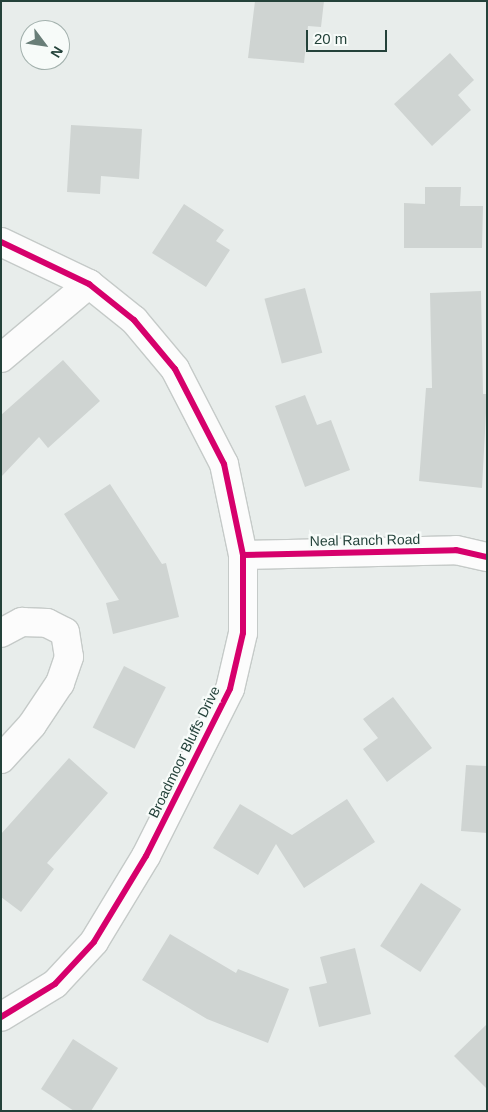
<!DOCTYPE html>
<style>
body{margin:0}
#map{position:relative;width:488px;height:1112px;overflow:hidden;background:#e8edeb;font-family:Arial,sans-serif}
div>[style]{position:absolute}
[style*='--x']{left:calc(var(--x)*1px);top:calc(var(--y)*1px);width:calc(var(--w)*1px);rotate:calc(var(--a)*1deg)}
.building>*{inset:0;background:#cfd4d2;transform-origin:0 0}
.roads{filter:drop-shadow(1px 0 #c5cac8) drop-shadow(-1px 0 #c5cac8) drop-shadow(0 1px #c5cac8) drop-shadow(0 -1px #c5cac8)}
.minor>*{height:28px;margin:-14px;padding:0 14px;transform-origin:14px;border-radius:14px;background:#fcfcfc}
.cycleway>*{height:6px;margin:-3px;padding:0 3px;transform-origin:3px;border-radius:3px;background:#d6006c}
span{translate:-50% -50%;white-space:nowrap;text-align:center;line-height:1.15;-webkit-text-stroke:4.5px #f7fbf9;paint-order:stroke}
.street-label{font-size:14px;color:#24423a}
.frame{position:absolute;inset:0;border:2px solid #24423a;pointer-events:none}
.north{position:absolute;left:20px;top:20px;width:50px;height:50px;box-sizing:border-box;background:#f7fbf9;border:1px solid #a3b1ad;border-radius:50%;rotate:121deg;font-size:14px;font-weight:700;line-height:20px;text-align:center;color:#24423a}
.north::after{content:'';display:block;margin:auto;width:18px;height:22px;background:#697e78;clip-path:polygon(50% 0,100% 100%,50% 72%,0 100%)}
.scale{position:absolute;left:306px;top:30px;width:81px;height:22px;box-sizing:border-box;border:2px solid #24423a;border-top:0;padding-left:6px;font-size:15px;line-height:18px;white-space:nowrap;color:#24423a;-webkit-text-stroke:4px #f7fbf9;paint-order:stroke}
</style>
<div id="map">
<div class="building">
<div style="clip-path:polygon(255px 1px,324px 1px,321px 27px,308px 26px,304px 63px,248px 58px)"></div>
<div style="clip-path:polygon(450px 53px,474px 80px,458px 95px,471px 110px,432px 146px,394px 104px)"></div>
<div style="clip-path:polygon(71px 125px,142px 129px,139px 179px,101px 176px,100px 194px,67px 192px)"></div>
<div style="clip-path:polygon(425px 187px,461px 187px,460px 206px,483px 206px,482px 248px,404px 248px,404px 203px,425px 204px)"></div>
<div style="clip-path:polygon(184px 204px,224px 230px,216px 241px,230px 250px,206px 287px,152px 253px)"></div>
<div style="left:305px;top:288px;width:67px;height:42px;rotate:75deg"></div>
<div style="clip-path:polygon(481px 291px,483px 394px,487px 394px,482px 488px,419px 481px,426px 388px,432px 388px,430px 293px)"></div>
<div style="clip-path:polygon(63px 360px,100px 401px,48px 448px,39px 437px,1px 477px,1px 415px)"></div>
<div style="clip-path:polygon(305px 395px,317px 425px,331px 420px,350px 470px,305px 487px,275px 406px)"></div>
<div style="clip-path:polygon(110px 484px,162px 564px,166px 563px,179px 617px,113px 634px,106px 603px,119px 600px,64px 514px)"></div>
<div style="left:124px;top:666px;width:47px;height:69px;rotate:27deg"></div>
<div style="clip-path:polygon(393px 697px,432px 748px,387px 782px,363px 749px,378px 738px,363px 719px)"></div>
<div style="clip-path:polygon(69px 758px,108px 793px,47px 863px,54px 869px,21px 912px,1px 897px,1px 834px)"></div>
<div style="clip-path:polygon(466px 765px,487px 766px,487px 833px,461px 831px)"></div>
<div style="clip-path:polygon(347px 799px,375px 842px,304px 888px,276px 844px,258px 875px,213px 848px,240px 804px,292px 835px)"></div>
<div style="left:421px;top:883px;width:48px;height:75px;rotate:33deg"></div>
<div style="clip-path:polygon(170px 934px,236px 973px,238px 969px,289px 989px,268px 1043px,207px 1019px,142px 980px)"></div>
<div style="clip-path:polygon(355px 948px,371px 1014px,319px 1027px,309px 987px,327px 983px,320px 957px)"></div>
<div style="clip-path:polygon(487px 1024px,487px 1089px,454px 1056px)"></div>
<div style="clip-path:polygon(73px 1039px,118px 1068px,91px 1111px,74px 1111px,41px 1089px)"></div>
</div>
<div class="roads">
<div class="minor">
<div style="--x:1;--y:242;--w:98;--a:25.5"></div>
<div style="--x:89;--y:284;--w:58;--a:38.7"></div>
<div style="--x:134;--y:320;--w:64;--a:50.1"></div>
<div style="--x:175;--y:369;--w:107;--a:62.7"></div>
<div style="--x:224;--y:464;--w:93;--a:78.2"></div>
<div style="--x:243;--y:555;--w:78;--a:90"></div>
<div style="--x:243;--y:633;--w:57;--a:103.1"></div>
<div style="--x:230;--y:689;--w:187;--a:116.7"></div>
<div style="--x:146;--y:856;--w:100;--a:121.2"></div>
<div style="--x:94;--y:942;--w:57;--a:132.9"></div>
<div style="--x:55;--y:984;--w:63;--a:148.6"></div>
<div style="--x:1;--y:358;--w:115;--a:-40.1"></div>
<div style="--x:243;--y:555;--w:213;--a:-1.3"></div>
<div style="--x:456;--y:550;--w:32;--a:13"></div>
<div style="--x:1;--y:633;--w:24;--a:-28"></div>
<div style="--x:22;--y:622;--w:25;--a:2"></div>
<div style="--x:47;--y:623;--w:20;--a:27"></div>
<div style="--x:65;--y:632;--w:25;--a:81"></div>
<div style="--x:69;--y:657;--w:28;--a:109"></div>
<div style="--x:60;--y:683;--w:50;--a:123.7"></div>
<div style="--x:32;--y:725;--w:46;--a:132.4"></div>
</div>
</div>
<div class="cycleway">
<div style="--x:1;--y:242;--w:98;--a:25.5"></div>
<div style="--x:89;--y:284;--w:58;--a:38.7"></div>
<div style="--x:134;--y:320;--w:64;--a:50.1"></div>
<div style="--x:175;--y:369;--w:107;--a:62.7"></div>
<div style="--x:224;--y:464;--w:93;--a:78.2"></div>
<div style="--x:243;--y:555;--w:78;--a:90"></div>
<div style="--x:243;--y:633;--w:57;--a:103.1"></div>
<div style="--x:230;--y:689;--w:187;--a:116.7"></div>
<div style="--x:146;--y:856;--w:100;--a:121.2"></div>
<div style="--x:94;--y:942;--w:57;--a:132.9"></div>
<div style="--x:55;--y:984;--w:63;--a:148.6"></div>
<div style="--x:243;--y:555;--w:213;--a:-1.3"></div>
<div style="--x:456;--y:550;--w:32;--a:13"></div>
</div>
<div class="street-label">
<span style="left:365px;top:540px;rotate:-1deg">Neal Ranch Road</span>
<span style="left:184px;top:752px;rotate:-64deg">Broadmoor Bluffs Drive</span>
</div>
<div class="frame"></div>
<div class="north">N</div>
<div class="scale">20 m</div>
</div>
